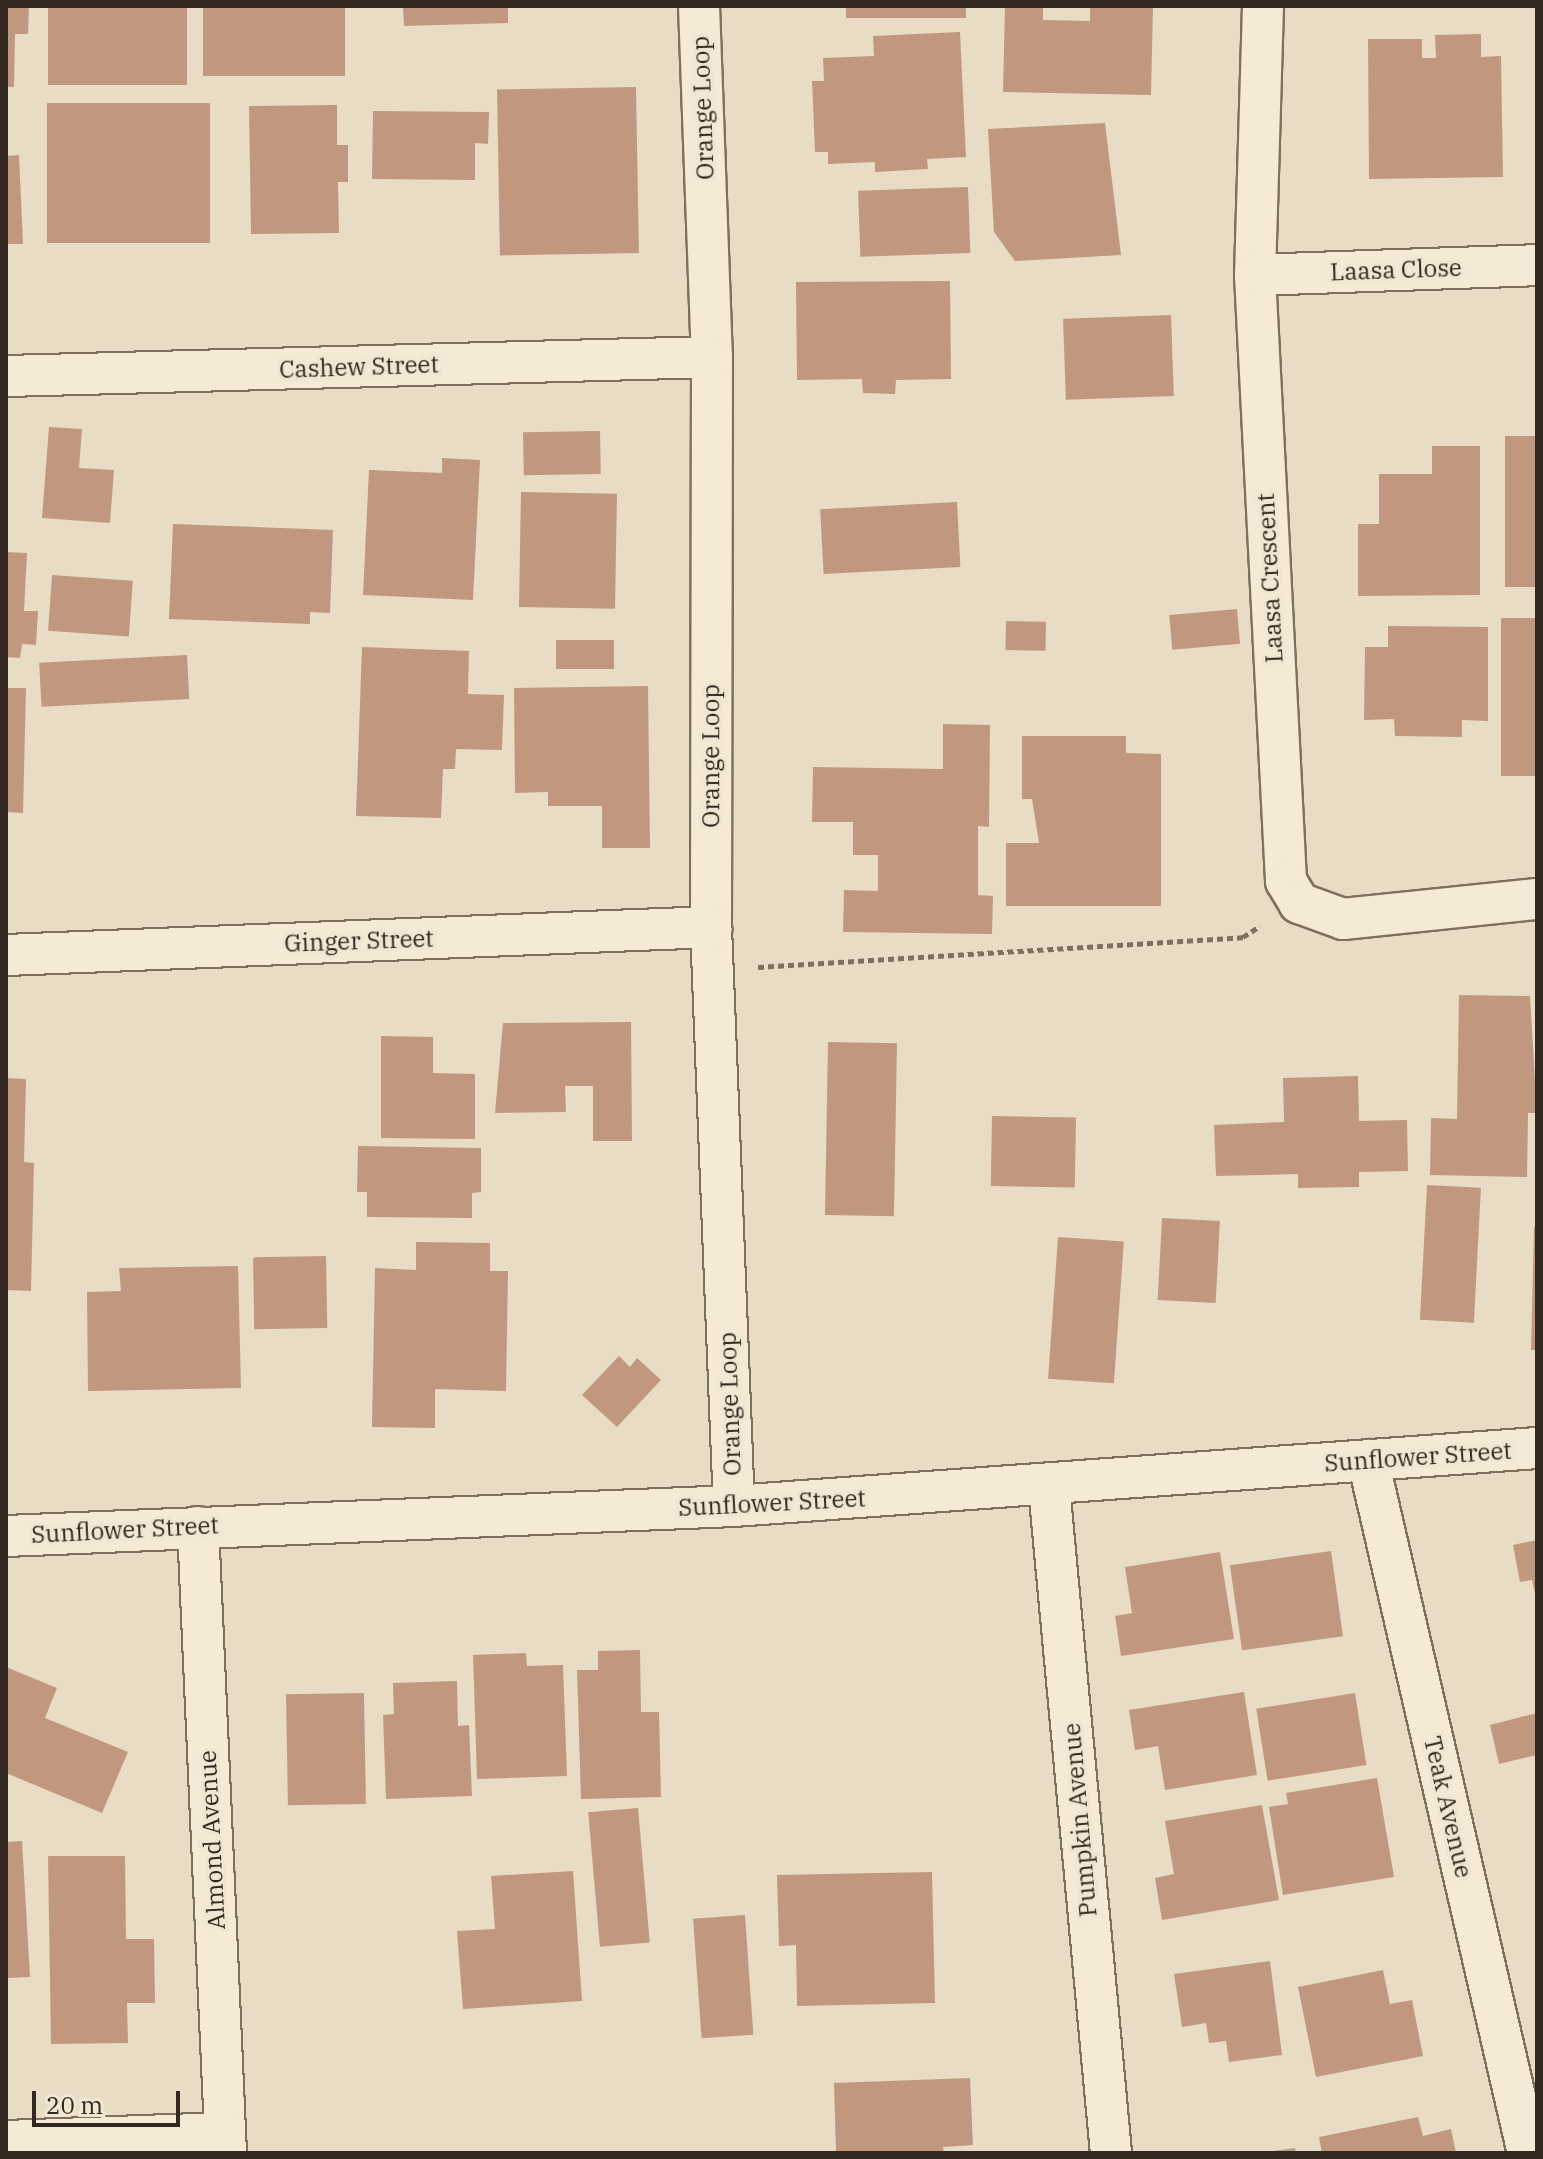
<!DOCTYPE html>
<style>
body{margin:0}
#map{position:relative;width:1543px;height:2159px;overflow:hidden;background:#e8dcc4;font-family:"IBM Plex Serif",serif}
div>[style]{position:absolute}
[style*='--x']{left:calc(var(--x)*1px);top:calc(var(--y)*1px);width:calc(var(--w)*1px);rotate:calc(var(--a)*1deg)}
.building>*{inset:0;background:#c1987f;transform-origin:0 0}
.path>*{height:5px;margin-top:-2.5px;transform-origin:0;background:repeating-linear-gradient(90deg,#806f5d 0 6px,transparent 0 10px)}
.roads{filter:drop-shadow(2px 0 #806f5d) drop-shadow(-2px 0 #806f5d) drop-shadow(0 2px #806f5d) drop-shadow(0 -2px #806f5d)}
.minor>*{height:40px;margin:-20px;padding:0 20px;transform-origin:20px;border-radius:20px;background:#f4ead6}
span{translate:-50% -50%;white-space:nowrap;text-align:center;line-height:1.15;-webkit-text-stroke:7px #f0e7d3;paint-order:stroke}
.street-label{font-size:24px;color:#32281f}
.frame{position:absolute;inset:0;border:8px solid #32281f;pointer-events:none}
.scale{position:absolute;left:32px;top:2091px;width:148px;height:36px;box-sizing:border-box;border:4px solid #32281f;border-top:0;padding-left:10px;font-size:24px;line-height:28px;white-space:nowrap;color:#32281f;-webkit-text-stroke:6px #f0e7d3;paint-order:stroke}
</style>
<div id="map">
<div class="building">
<div style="clip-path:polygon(6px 6px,29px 6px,28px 34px,15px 34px,14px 87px,6px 87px)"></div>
<div style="left:48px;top:6px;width:139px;height:79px"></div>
<div style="left:203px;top:6px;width:142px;height:70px"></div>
<div style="clip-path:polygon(403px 6px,508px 6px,508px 23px,404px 26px)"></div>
<div style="left:846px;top:6px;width:120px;height:12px"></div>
<div style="clip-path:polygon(1005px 6px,1043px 6px,1043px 20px,1090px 21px,1090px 6px,1153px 6px,1151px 95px,1003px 92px)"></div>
<div style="clip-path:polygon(960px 32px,966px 157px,927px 159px,928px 169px,875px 172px,875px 162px,828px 164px,828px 152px,815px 152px,812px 81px,824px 81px,823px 58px,874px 56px,873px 36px)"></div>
<div style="clip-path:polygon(1481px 34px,1481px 57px,1501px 56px,1503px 177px,1369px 179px,1368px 39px,1422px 39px,1422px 58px,1436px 58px,1435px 35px)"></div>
<div style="left:636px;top:87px;width:166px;height:139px;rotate:89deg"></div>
<div style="left:47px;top:103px;width:163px;height:140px"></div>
<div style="clip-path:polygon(337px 105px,337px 145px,348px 145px,348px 182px,338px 182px,339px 233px,251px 234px,249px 106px)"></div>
<div style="clip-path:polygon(373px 111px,489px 112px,488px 144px,475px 143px,475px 180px,372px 179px)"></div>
<div style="clip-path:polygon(1105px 123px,1121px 255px,1015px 261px,994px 232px,988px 129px)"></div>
<div style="clip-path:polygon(19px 155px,23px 244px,6px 244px,6px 156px)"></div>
<div style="left:968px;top:187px;width:66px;height:110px;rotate:88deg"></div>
<div style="clip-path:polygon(950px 281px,951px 379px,896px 380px,895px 394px,863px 393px,862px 379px,797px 380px,796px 282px)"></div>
<div style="left:1171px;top:315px;width:81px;height:108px;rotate:88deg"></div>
<div style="clip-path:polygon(49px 427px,82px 429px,79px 468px,114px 470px,110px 523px,42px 518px)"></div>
<div style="left:600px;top:431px;width:43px;height:77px;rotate:89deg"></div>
<div style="left:1505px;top:436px;width:32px;height:151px"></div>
<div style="clip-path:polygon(1432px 446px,1480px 446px,1480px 595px,1358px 596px,1358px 524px,1379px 524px,1379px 474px,1432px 474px)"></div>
<div style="clip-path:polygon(442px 458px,480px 460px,473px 600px,363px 595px,369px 470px,442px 473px)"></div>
<div style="left:521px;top:492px;width:96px;height:115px;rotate:1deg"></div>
<div style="left:957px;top:502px;width:65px;height:137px;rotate:87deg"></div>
<div style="clip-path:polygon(173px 524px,333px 530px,330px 613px,310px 612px,310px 624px,169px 619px)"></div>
<div style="clip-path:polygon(6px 552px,27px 553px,24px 611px,38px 611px,36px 645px,22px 644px,20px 658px,6px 657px)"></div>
<div style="left:52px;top:575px;width:81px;height:56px;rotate:4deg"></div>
<div style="left:1237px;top:609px;width:35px;height:68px;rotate:85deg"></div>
<div style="left:1501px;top:618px;width:36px;height:158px"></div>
<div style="left:1006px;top:621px;width:40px;height:29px;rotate:1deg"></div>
<div style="clip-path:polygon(1388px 626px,1488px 627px,1488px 721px,1462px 720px,1462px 737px,1395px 736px,1394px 719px,1364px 720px,1365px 647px,1388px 647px)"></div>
<div style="left:614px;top:640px;width:29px;height:58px;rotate:90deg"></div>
<div style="clip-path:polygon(362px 647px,469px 651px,468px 694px,504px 695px,502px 750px,456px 749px,455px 769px,443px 769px,441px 818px,356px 816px)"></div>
<div style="left:187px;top:655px;width:44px;height:148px;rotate:87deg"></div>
<div style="clip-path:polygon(648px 686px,650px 848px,602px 848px,602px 806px,548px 806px,548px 792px,515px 793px,514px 688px)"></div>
<div style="clip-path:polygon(6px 688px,26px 688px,23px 813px,6px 812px)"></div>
<div style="clip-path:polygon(943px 724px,990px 725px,989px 827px,978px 826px,978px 895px,993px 896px,992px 934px,843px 932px,844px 890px,878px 891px,878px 855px,853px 855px,853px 822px,812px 822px,813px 767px,943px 769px)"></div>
<div style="clip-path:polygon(1022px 736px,1126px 736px,1126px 753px,1161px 754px,1161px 906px,1006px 906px,1006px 843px,1039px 843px,1032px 799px,1022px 799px)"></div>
<div style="clip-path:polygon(1459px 995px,1530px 996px,1537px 1113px,1528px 1113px,1527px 1177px,1430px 1175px,1431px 1118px,1457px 1119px)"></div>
<div style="clip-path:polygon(631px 1022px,632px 1141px,593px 1141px,593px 1086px,565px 1086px,566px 1112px,495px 1113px,503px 1023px)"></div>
<div style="clip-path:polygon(381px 1036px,433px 1037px,433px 1073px,475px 1074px,475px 1139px,381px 1138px)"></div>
<div style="left:828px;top:1042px;width:69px;height:173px;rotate:1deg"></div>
<div style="clip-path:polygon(1358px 1076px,1359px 1121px,1407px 1120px,1408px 1171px,1359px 1172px,1359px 1187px,1298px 1188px,1298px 1174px,1216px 1176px,1214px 1125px,1284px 1122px,1283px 1078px)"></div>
<div style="clip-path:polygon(6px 1078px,26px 1079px,24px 1162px,34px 1163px,31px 1291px,6px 1290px)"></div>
<div style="left:992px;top:1116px;width:84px;height:70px;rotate:1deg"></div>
<div style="clip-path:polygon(358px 1146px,481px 1148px,481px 1192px,472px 1193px,472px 1218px,367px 1217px,367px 1192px,357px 1192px)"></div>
<div style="left:1427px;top:1185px;width:54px;height:135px;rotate:3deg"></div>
<div style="left:1162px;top:1218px;width:58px;height:82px;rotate:3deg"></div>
<div style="clip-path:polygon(1534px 1227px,1537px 1227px,1537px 1350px,1531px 1350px)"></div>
<div style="left:1058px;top:1237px;width:66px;height:142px;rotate:4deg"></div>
<div style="clip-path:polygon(416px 1242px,490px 1243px,490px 1271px,508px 1271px,506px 1391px,435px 1389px,435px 1428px,372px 1427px,375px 1268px,416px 1270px)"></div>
<div style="left:326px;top:1256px;width:72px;height:73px;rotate:89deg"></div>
<div style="clip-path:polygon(238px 1266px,241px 1388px,88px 1391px,87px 1292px,121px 1291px,119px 1268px)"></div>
<div style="clip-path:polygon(619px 1356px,630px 1367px,637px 1358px,661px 1380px,617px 1427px,582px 1395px)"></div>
<div style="clip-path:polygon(1537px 1540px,1537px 1598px,1536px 1598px,1532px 1580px,1520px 1582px,1513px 1545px)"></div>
<div style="left:1331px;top:1551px;width:86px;height:102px;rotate:82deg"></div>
<div style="clip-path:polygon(1220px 1552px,1234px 1639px,1121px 1656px,1115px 1616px,1132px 1613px,1125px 1567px)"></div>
<div style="clip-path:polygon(640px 1650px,641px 1712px,659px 1712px,661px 1797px,581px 1799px,577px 1670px,598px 1670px,598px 1651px)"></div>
<div style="clip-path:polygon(526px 1653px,527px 1666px,563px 1665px,567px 1776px,477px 1779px,473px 1655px)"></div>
<div style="clip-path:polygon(6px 1667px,57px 1688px,45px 1718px,128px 1752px,102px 1813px,6px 1773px)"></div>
<div style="clip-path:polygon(457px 1681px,458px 1726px,469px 1725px,472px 1796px,386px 1799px,383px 1715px,394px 1714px,393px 1683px)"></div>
<div style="clip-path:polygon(1244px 1692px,1257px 1775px,1165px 1790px,1158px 1746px,1135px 1750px,1129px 1710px)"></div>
<div style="left:364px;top:1693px;width:111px;height:78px;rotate:89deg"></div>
<div style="left:1355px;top:1693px;width:73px;height:100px;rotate:81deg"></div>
<div style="clip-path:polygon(1537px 1713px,1537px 1755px,1499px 1764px,1490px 1725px)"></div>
<div style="clip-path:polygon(1377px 1778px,1394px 1877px,1283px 1895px,1269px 1807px,1288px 1804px,1286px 1793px)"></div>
<div style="clip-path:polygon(1262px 1805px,1279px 1900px,1162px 1920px,1155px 1878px,1174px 1874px,1165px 1821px)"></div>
<div style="left:638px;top:1808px;width:135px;height:50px;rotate:85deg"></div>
<div style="clip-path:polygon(22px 1841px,30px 1977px,6px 1978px,6px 1842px)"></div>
<div style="clip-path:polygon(48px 1856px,125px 1856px,126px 1939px,154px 1939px,155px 2003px,127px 2003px,128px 2043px,51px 2044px)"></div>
<div style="clip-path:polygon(573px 1871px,582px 2001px,463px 2009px,457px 1931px,495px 1929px,491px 1876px)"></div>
<div style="clip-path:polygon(932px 1872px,935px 2003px,797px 2006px,796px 1945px,779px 1946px,777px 1875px)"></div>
<div style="left:745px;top:1915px;width:120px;height:52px;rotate:86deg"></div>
<div style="clip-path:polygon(1270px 1961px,1282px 2055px,1229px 2062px,1226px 2041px,1209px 2043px,1206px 2023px,1182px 2027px,1174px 1974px)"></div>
<div style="clip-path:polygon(1383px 1970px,1390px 2004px,1412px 2000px,1423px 2056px,1316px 2077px,1298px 1987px)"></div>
<div style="clip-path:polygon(970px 2078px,973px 2145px,943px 2147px,944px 2153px,836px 2153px,834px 2083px)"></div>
<div style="clip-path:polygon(1418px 2117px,1423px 2136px,1451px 2129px,1456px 2153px,1322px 2153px,1319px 2137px)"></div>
<div style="clip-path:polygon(1295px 2148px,1296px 2153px,1274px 2153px,1274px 2151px)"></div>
</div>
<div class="path">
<div style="--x:758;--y:967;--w:486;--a:-3.5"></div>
<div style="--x:1243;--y:937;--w:20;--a:-33"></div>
</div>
<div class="roads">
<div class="minor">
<div style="--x:699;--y:6;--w:351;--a:87.9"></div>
<div style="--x:712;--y:357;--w:570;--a:90.1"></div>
<div style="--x:711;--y:927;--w:579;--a:87.73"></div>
<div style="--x:1263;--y:6;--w:269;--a:91.7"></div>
<div style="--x:1255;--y:275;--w:607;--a:87.07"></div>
<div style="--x:1286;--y:881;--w:26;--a:59"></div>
<div style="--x:1299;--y:903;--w:47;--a:20"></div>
<div style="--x:1343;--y:919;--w:195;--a:-5.9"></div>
<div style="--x:1255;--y:275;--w:282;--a:-2"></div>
<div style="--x:6;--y:376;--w:706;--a:-1.54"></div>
<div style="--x:6;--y:955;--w:706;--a:-2.27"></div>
<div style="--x:1368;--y:1460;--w:711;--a:77"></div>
<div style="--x:1049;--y:1487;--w:669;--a:84.68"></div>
<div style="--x:198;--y:1527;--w:627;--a:87.44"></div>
<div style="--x:6;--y:1536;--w:729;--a:-2.36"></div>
<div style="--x:734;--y:1506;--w:805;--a:-4.13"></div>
<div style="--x:6;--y:2141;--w:219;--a:-2.1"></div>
</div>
</div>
<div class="street-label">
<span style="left:703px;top:108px;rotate:-92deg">Orange Loop</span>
<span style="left:1396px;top:270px;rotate:-2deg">Laasa Close</span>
<span style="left:359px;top:367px;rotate:-2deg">Cashew Street</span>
<span style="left:1270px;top:578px;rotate:-93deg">Laasa Crescent</span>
<span style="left:711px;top:756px;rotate:-90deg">Orange Loop</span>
<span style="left:359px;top:941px;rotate:-2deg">Ginger Street</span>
<span style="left:730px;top:1404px;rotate:-92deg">Orange Loop</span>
<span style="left:1418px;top:1457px;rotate:-4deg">Sunflower Street</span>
<span style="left:772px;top:1503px;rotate:-3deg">Sunflower Street</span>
<span style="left:125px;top:1530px;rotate:-3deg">Sunflower Street</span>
<span style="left:1448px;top:1807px;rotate:77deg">Teak Avenue</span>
<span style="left:1080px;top:1820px;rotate:-95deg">Pumpkin Avenue</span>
<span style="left:212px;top:1840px;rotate:-93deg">Almond Avenue</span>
</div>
<div class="frame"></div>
<div class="scale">20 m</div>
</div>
